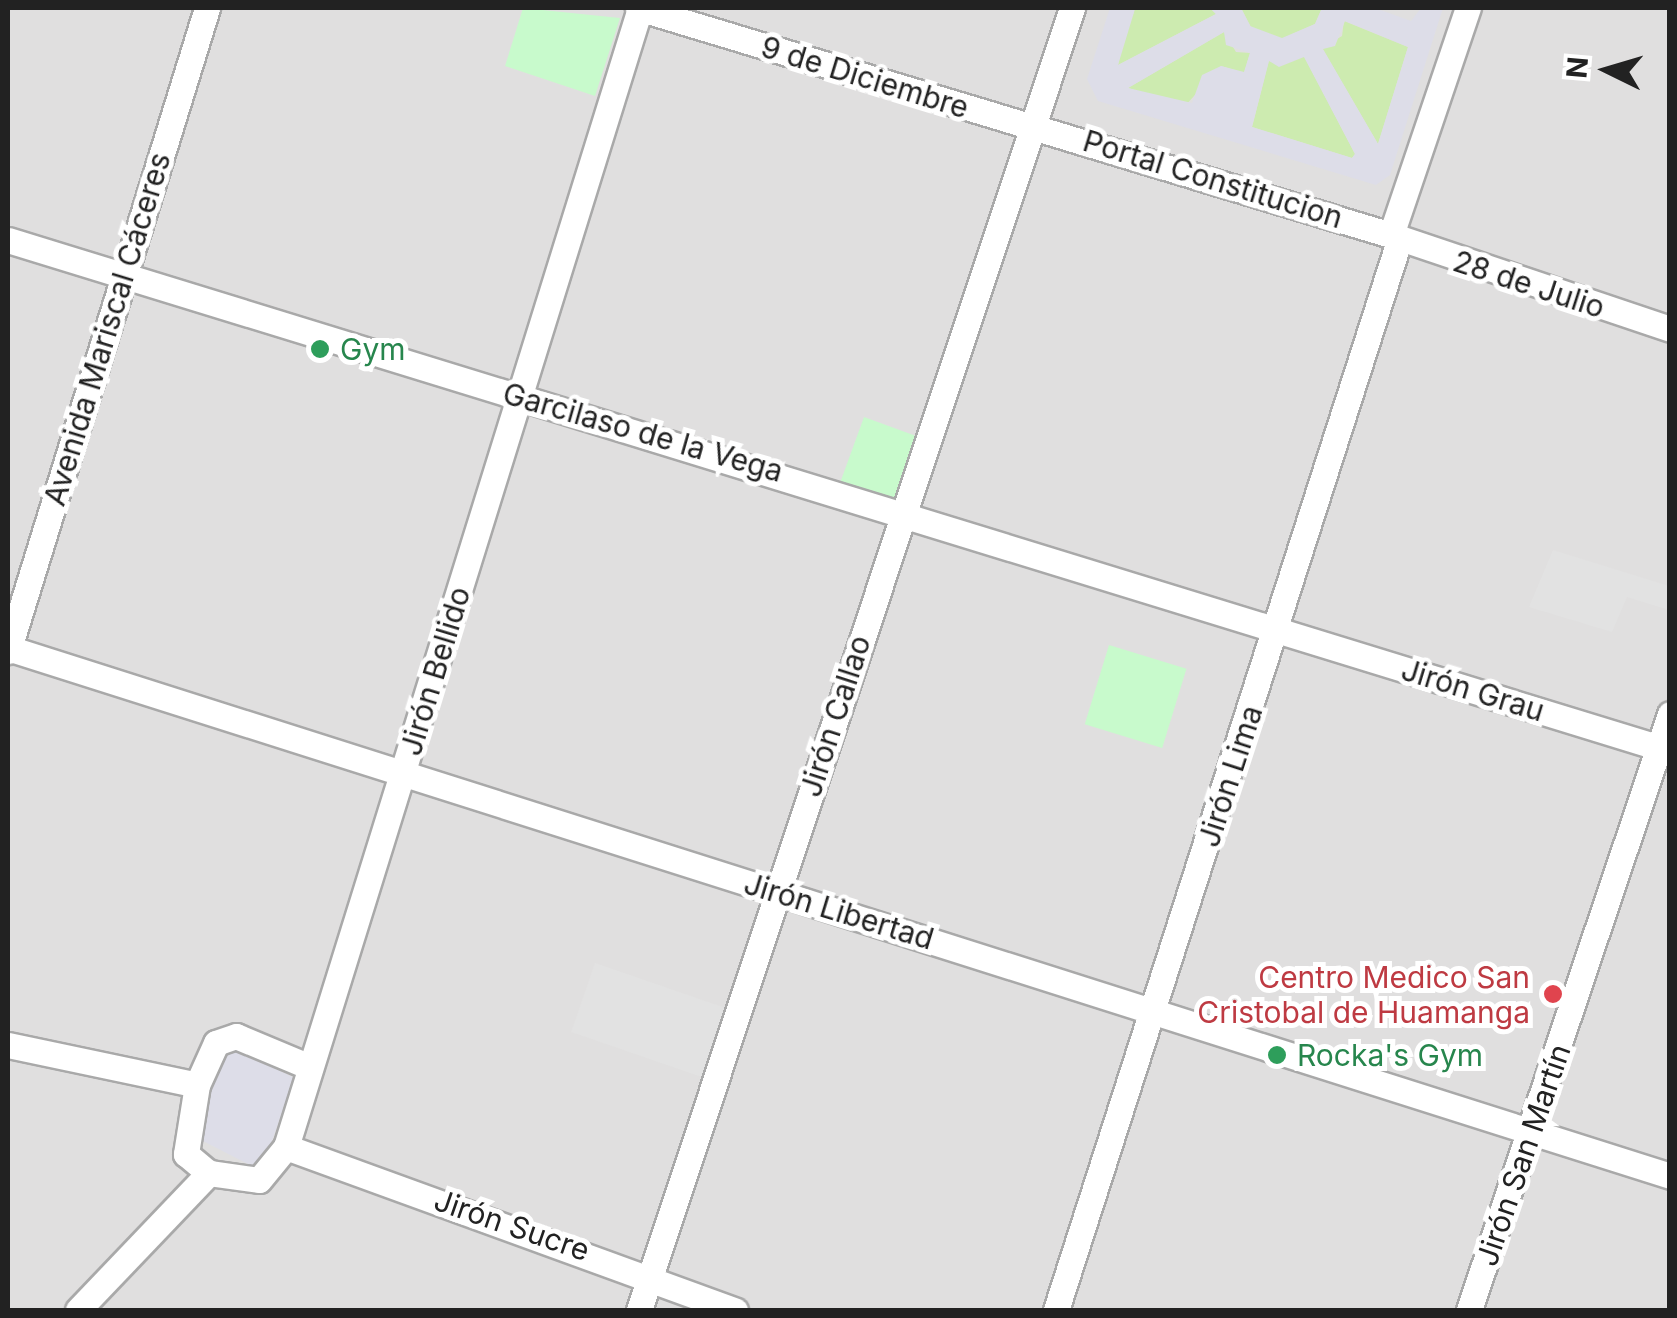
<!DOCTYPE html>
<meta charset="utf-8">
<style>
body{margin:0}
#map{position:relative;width:1677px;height:1318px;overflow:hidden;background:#f2efe9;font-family:Inter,sans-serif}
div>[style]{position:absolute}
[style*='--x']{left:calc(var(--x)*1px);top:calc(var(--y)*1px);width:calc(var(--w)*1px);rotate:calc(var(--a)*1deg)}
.residential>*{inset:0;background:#e0dfdf;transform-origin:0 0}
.grass>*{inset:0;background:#cdebb0}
.park>*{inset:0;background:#c8facc;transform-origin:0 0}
.parking>*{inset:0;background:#e2e2e2;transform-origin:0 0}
.plaza>*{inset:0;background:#dddde8}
.roads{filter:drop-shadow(2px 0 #a9a9a9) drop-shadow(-2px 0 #a9a9a9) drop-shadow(0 2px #a9a9a9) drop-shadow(0 -2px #a9a9a9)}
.minor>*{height:25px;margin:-12.5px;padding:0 12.5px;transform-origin:12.5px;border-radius:12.5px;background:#fff}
.dots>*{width:28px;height:28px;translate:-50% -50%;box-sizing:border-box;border:5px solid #fff;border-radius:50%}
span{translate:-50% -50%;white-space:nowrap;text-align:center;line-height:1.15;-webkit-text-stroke:10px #fff;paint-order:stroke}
.street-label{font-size:30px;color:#222}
.leisure-label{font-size:30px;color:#27864d}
.left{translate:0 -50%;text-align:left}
.health-label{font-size:30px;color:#be3a42}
.right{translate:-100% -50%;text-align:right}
.frame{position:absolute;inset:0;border:10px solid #222;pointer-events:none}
.north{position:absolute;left:1557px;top:20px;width:100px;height:100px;-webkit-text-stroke:8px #fff;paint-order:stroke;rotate:275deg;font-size:28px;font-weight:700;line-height:40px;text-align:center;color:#222}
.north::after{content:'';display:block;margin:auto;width:35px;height:45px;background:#222;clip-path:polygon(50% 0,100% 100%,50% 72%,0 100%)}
</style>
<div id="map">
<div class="residential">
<div style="left:8px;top:8px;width:1661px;height:1302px"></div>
</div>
<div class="grass">
<div style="clip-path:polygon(1131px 8px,1210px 8px,1216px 14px,1118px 65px)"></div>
<div style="clip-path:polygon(1241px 8px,1322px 8px,1315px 24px,1281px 39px,1251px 27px)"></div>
<div style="clip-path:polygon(1344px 21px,1408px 47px,1378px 144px,1322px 48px,1342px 36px)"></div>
<div style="clip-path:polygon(1224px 32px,1236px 52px,1250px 53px,1244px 73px,1221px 66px,1185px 106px,1128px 88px)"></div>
<div style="clip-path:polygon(1304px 56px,1355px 154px,1352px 158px,1252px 127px,1269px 60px)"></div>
</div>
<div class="park">
<div style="clip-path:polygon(523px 8px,620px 18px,595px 96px,505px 66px)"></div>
<div style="left:864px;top:417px;width:59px;height:74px;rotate:20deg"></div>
<div style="left:1109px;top:645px;width:81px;height:83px;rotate:17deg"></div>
</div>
<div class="parking">
<div style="clip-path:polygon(1553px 550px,1669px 586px,1669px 610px,1627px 597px,1612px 632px,1529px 607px)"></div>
<div style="left:595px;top:963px;width:145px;height:73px;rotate:19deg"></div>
</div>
<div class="plaza">
<div style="clip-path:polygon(evenodd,1110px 8px,1135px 9px,1118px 65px,1216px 14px,1210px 8px,1241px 8px,1250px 26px,1282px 38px,1315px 24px,1322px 8px,1375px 8px,1411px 21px,1421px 8px,1443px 8px,1390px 175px,1376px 185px,1098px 101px,1087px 79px,1110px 8px,1345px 21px,1408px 47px,1378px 144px,1323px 49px,1335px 46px,1345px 21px,1110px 8px,1224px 32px,1226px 45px,1250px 53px,1244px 72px,1221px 66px,1202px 75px,1192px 103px,1128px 88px,1224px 32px,1110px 8px,1304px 57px,1355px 154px,1352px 158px,1252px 127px,1269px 61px,1279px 67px,1304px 57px)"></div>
<div style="clip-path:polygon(237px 1048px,294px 1078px,266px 1158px,254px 1167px,195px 1137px,222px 1055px)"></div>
</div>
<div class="roads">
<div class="minor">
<div style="--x:638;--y:8;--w:786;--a:16.78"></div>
<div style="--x:1391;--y:235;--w:294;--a:18.6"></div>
<div style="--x:1391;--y:235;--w:240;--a:-71.3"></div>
<div style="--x:8;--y:240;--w:1739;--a:17.09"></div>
<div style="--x:8;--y:648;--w:1744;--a:17.62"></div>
<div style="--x:8;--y:651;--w:673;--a:-72.8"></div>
<div style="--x:8;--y:1045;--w:193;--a:11.9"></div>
<div style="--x:310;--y:1067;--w:80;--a:-157.3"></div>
<div style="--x:236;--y:1036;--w:21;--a:161"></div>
<div style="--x:216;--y:1043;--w:46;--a:114.3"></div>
<div style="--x:197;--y:1085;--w:70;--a:99.1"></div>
<div style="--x:186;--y:1154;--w:30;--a:40"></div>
<div style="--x:209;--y:1173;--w:50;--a:8"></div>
<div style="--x:259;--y:1180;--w:43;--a:-50.7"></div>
<div style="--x:286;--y:1147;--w:1193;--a:-72.73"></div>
<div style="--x:286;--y:1147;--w:478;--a:20"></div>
<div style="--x:78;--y:1310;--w:190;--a:-46.3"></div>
<div style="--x:639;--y:1310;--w:1372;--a:-71.6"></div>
<div style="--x:1056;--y:1310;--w:1123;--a:-72.21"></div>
<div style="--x:1469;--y:1310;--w:629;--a:-71.36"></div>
</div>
</div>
<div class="dots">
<div style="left:320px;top:349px;background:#2e9e5b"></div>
<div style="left:1553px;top:994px;background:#e0444e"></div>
<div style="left:1277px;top:1055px;background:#2e9e5b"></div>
</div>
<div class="street-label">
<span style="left:865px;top:77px;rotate:17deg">9 de Diciembre</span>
<span style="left:1213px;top:179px;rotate:17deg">Portal Constitucion</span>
<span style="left:1529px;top:284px;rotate:18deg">28 de Julio</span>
<span style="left:107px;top:329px;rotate:-73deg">Avenida Mariscal Cáceres</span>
<span style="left:643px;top:432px;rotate:16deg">Garcilaso de la Vega</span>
<span style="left:435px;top:671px;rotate:-73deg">Jirón Bellido</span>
<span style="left:1473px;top:690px;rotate:17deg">Jirón Grau</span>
<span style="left:835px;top:716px;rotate:-72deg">Jirón Callao</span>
<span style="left:1230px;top:776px;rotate:-72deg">Jirón Lima</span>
<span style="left:839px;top:911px;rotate:17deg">Jirón Libertad</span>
<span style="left:1523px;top:1155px;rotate:-71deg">Jirón San Martín</span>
<span style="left:512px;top:1225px;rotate:19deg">Jirón Sucre</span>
</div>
<div class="leisure-label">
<span class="left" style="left:340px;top:349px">Gym</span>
<span class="left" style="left:1297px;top:1055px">Rocka's Gym</span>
</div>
<div class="health-label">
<span class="right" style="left:1530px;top:994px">Centro Medico San<br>Cristobal de Huamanga</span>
</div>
<div class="frame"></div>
<div class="north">N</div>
</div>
